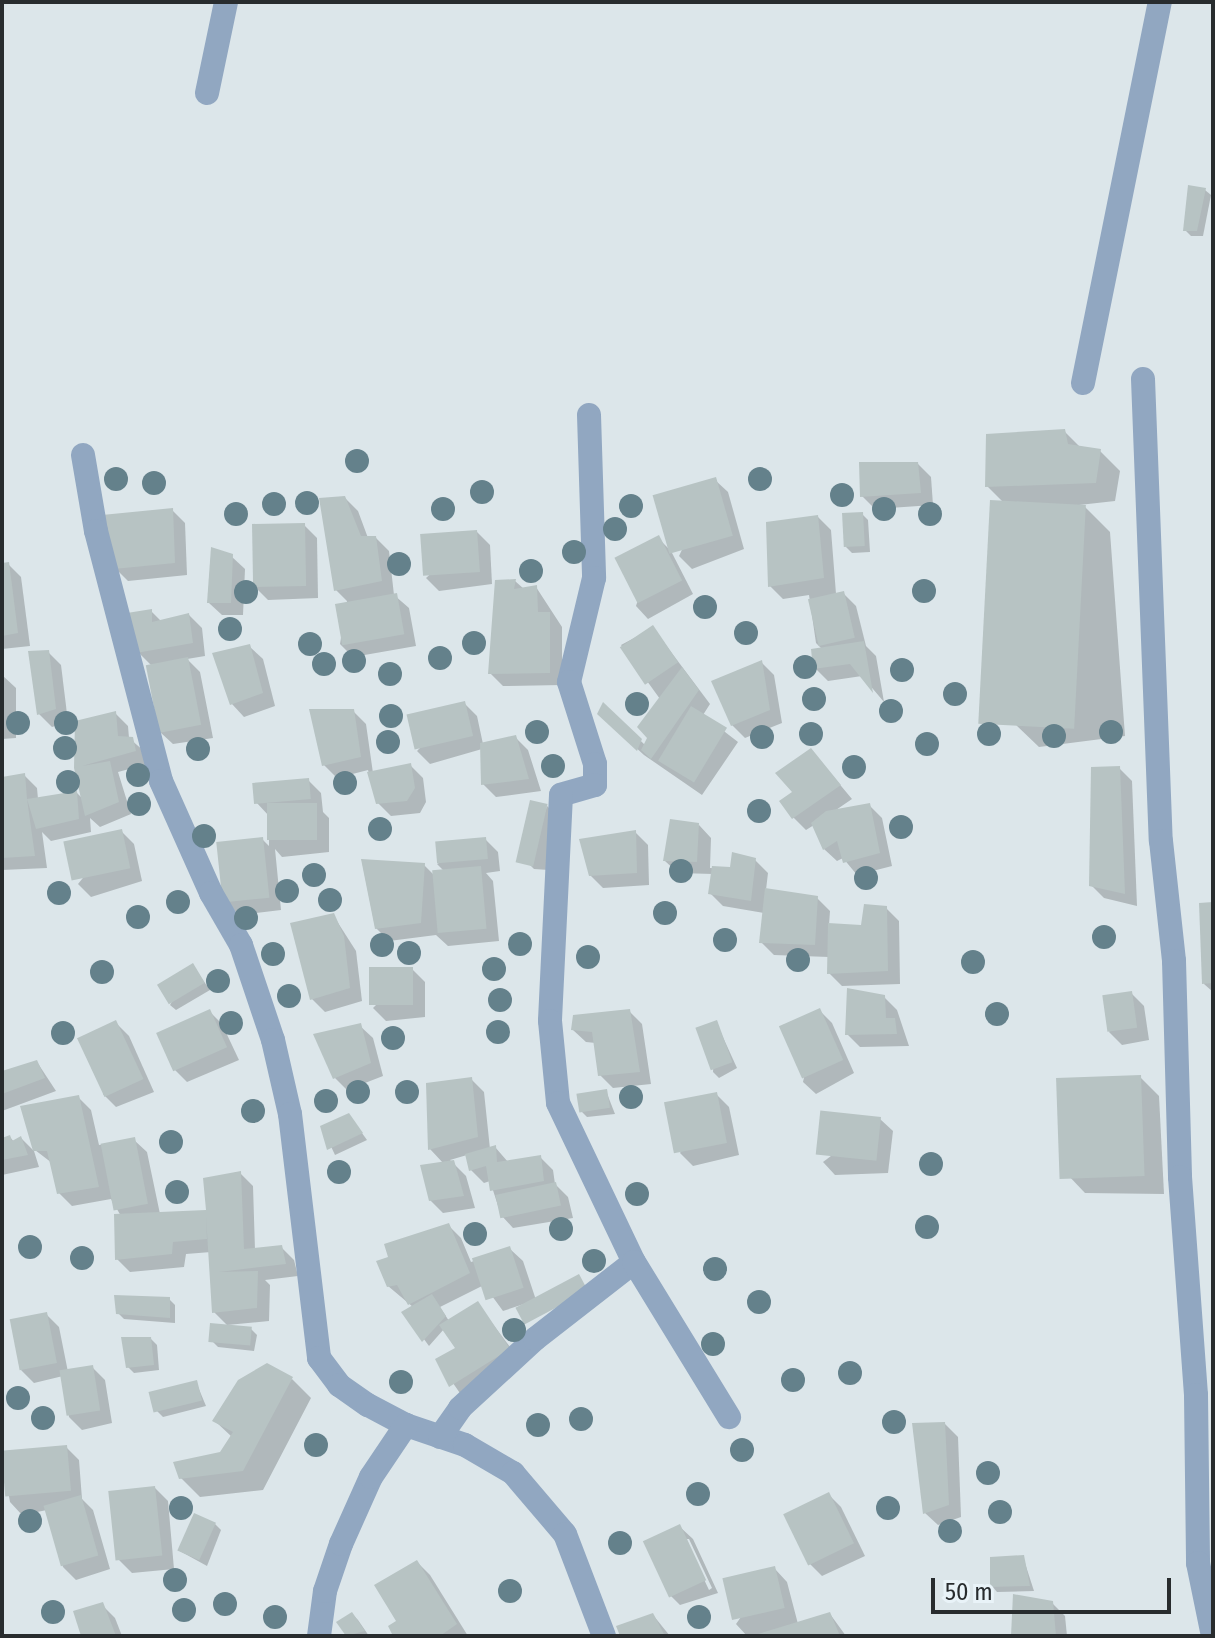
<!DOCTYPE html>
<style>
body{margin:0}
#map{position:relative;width:1215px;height:1638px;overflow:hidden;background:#dce6ea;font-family:"Fira Sans Condensed",sans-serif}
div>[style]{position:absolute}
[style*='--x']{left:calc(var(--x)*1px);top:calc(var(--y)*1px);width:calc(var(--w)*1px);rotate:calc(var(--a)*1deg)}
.shadow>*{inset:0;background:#0003}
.building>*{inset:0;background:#b7c3c3;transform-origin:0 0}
.minor>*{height:24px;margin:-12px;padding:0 12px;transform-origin:12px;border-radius:12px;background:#91a7c1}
.trees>*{width:24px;height:24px;margin:-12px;border-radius:50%;background:#64818b}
span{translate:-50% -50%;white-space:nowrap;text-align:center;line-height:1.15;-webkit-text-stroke:6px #e9f3f8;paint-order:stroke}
.frame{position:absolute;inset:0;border:4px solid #282c2e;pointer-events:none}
.scale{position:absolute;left:931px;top:1578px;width:240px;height:36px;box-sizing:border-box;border:4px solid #282c2e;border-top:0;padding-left:10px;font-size:24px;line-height:28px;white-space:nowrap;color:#282c2e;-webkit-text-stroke:6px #e9f3f8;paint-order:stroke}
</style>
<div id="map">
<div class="shadow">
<div style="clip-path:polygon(1205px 190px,1211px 195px,1203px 236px,1191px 236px,1185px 230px)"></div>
<div style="clip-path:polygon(1064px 431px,1081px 448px,1100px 451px,1120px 471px,1115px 501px,1070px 506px,1085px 507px,1110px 532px,1125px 736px,1039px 747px,1013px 722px,1004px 503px,987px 486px)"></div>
<div style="clip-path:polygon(918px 464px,931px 477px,933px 505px,875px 509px,862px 496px)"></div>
<div style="clip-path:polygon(715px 480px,728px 492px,744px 549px,692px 569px,679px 556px)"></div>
<div style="clip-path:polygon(345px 498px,358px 511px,368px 538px,376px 538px,389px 551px,394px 595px,409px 608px,416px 646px,353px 657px,340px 644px,347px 601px,336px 590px)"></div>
<div style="clip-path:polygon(172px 510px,185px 523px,187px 575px,128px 581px,115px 568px)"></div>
<div style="clip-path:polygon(862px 514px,868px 520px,870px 552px,852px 553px,846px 547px)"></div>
<div style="clip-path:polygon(818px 517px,831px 530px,836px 594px,843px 593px,856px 606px,866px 646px,876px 656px,884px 702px,862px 676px,828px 681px,815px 668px,822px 649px,816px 643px,809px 595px,783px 599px,770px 586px)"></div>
<div style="clip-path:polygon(304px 525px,317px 538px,318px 598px,268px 600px,255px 587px)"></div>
<div style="clip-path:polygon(477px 532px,490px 545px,492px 584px,439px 591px,426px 578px)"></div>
<div style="clip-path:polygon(658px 538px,671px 551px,693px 594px,648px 619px,636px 606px)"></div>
<div style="clip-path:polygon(231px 556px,245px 569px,243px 615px,222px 615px,209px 603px)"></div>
<div style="clip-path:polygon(8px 564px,21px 577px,30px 646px,2px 649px,2px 565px)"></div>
<div style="clip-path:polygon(515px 581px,524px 589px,536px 587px,562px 627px,562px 685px,503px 686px,490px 673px)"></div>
<div style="clip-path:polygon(151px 611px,162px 622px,189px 615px,202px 628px,205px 656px,187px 659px,200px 672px,213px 738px,173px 744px,160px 732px,151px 665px,138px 652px)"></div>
<div style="clip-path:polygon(653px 628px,710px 704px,703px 715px,738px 742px,702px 795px,644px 755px,599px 714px,604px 705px,646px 746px,660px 699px,621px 645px)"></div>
<div style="clip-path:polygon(250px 647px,263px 659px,275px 706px,244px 717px,232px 704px)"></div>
<div style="clip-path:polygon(48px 652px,61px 665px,68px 722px,52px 727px,39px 714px,31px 653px)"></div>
<div style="clip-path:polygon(761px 662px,774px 675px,782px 723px,745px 738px,732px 725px)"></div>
<div style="clip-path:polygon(2px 675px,16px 688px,16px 738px,2px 739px)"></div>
<div style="clip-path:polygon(464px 703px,477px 716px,483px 744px,515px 737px,528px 750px,541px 791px,496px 797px,483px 784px,482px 749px,430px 764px,417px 751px)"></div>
<div style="clip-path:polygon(353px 711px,366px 724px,373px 773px,410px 765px,423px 778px,426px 802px,420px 813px,391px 816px,378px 803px,368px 770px,337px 778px,324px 765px)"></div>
<div style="clip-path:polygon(115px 713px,128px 726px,129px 738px,145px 752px,148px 764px,118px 772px,131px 814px,100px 827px,90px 818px,91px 832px,51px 841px,42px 832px,47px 868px,2px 870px,2px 779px,24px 775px,37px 788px,38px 799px,77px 793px,84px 800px,76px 768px)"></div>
<div style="clip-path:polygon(811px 750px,852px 799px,833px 812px,869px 805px,882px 818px,892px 866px,857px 875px,843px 858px,837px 861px,824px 849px,814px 825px,806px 830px,793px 817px,795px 792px)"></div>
<div style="clip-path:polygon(1119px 768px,1132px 781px,1137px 906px,1104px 898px,1091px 885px)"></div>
<div style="clip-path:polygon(308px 780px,321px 793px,323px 812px,329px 818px,329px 852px,282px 857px,275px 849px,281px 910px,239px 915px,227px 902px,262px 839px,269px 846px,269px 816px,256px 802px)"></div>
<div style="clip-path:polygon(547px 806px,553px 812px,549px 870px,534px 869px,528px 863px)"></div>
<div style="clip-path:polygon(699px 825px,711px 838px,710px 868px,732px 869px,755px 860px,768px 873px,766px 890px,817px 898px,830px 911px,829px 925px,863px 927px,886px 908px,899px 921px,900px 984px,842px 986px,829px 973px,829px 957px,774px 955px,761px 942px,764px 913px,723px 906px,710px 893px,713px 874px,678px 873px,665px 861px)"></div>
<div style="clip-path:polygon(121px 831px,134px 844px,142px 881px,91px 897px,78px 884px)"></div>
<div style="clip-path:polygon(635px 832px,648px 845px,649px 885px,603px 888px,590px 875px)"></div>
<div style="clip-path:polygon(485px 839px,498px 852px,500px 871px,486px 873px,493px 881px,499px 941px,448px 946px,436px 935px,389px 941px,376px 928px,424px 865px,434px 875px,443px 870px,437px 864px)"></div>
<div style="clip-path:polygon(1213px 904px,1213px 992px,1204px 984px)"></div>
<div style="clip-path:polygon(333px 915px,356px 951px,362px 1001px,325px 1012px,312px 999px)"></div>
<div style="clip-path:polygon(192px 965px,210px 990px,176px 1010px,170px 1005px)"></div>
<div style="clip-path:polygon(412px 969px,425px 982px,425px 1017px,386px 1021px,373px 1008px)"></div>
<div style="clip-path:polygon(1131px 993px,1144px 1006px,1149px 1040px,1122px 1045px,1109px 1032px)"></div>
<div style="clip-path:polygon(884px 997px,897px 1010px,909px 1046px,860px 1047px,847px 1034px)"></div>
<div style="clip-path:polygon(819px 1010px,832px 1023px,854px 1073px,816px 1094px,803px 1082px)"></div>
<div style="clip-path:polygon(209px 1011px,222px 1024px,239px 1060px,187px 1082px,174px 1069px)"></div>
<div style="clip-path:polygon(629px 1011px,642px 1024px,651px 1084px,613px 1088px,600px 1075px,596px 1043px,586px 1042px,573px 1030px)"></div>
<div style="clip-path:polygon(716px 1022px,737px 1068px,719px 1078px,713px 1072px)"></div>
<div style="clip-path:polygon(116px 1023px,129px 1036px,154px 1092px,116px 1107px,103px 1094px)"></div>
<div style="clip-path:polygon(360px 1026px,373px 1038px,383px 1076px,347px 1090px,334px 1077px)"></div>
<div style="clip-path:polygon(37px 1062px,56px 1091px,2px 1111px,2px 1073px)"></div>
<div style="clip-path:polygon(1140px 1077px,1159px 1096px,1164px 1194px,1085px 1193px,1066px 1173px)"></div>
<div style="clip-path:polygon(471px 1079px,484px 1092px,490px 1149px,495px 1147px,508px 1162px,540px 1157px,553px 1170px,555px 1184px,568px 1197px,573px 1218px,513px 1228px,501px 1215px,490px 1181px,484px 1183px,471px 1170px,467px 1155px,450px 1160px,466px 1176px,475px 1208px,443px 1213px,430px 1200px,444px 1164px,430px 1149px)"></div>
<div style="clip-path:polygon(606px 1091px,615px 1114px,587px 1117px,581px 1111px)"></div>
<div style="clip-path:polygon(716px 1094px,729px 1107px,739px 1155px,693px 1166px,680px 1153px)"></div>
<div style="clip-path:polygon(78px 1097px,91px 1110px,99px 1145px,134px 1140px,147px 1152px,160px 1214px,208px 1212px,240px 1173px,253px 1186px,255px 1250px,281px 1247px,294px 1260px,298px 1276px,265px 1280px,270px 1285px,269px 1321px,227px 1325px,214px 1312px,211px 1252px,186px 1254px,184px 1267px,130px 1272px,117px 1259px,121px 1216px,111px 1199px,72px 1206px,59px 1193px,52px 1163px,35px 1150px)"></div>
<div style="clip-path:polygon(349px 1115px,367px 1140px,335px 1155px,322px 1127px)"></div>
<div style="clip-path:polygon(880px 1119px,893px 1131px,888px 1173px,835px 1175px,823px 1162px)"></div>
<div style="clip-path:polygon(10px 1137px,14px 1142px,21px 1138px,34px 1151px,39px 1167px,2px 1175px,2px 1140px)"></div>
<div style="clip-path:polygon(448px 1225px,461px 1238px,471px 1262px,510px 1249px,523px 1261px,536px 1300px,503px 1311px,484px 1285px,440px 1307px,449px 1321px,477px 1303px,522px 1363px,464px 1399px,437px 1360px,458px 1349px,444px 1329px,429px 1346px,404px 1312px,413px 1307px,388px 1286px)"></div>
<div style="clip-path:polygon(169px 1299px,175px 1305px,175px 1323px,124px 1319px,118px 1313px)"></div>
<div style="clip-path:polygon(46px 1314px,59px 1327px,68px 1372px,92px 1367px,105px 1380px,112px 1423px,82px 1430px,69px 1417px,63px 1376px,34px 1383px,21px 1370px)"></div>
<div style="clip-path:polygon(251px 1329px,257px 1335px,254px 1351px,218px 1347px,212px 1341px)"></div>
<div style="clip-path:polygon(151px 1339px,157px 1345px,159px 1370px,134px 1373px,128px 1367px)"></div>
<div style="clip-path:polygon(292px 1379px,311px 1398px,263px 1490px,200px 1497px,181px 1478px,221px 1454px,232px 1437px,215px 1421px)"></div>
<div style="clip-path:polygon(196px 1382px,206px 1406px,163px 1417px,157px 1411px)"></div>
<div style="clip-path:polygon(945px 1424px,958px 1437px,961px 1517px,938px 1525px,925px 1513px)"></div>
<div style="clip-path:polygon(66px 1447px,79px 1460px,82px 1499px,93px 1510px,110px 1569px,76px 1580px,63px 1567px,47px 1510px,22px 1515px,10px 1502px,2px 1457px)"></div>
<div style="clip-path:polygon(155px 1488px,168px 1501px,174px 1569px,132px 1573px,119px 1560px)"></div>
<div style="clip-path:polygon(828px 1494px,841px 1507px,865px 1556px,822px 1576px,809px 1563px)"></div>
<div style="clip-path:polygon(215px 1524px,221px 1530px,207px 1566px,178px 1550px)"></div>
<div style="clip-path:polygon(evenodd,680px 1527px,693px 1539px,718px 1593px,680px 1605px,667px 1592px,680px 1527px,685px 1539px,689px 1539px,712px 1588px,709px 1590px,685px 1539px)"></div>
<div style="clip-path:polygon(1023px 1557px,1034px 1591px,997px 1592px,992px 1586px)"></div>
<div style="clip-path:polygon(417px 1562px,430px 1575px,468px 1636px,395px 1636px)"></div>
<div style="clip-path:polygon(775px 1569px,787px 1582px,798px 1624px,830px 1614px,846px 1636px,747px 1636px,736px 1624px)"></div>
<div style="clip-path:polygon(1052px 1603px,1065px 1616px,1067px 1636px,1013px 1636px)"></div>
<div style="clip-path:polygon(102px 1605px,115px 1618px,122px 1636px,83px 1636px)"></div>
<div style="clip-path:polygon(352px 1614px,358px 1620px,369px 1636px,348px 1636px,339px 1623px)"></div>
<div style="clip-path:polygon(653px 1615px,670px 1636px,622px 1636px)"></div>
</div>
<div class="building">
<div style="clip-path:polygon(1188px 185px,1206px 188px,1197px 231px,1183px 231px)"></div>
<div style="clip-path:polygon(1065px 429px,1068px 444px,1101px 449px,1096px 483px,985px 487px,986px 434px)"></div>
<div style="clip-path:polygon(859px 462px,918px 462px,921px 493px,860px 497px)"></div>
<div style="left:716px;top:477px;width:61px;height:66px;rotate:74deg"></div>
<div style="clip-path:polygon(345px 496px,361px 536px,376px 536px,382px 581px,334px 591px,319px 498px)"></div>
<div style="left:990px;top:500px;width:96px;height:224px;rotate:3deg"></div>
<div style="clip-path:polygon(173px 508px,175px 563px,114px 569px,102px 515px)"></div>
<div style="left:863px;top:512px;width:34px;height:21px;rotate:87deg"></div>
<div style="clip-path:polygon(818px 515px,824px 578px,768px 587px,766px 522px)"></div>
<div style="left:305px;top:523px;width:63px;height:53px;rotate:89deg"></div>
<div style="left:477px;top:530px;width:42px;height:57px;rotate:86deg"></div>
<div style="left:659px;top:535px;width:51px;height:50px;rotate:63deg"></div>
<div style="clip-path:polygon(211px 547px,233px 554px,231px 603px,207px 603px)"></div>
<div style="clip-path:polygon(9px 562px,18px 633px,2px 636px,2px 563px)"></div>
<div style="clip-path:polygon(516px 579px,514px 589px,537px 585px,538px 612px,550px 612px,550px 673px,488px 674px,495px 580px)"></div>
<div style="left:844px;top:591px;width:48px;height:37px;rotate:77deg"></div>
<div style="left:397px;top:593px;width:42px;height:63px;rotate:80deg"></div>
<div style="clip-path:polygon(152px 609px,152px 622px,189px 613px,193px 643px,136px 653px,127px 613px)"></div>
<div style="left:653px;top:625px;width:45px;height:40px;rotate:56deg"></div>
<div style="clip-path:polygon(864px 641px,873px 693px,850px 664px,813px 669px,811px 649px)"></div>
<div style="clip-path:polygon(250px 644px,263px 693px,230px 705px,212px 653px)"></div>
<div style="clip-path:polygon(49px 650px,56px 709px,37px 715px,28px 651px)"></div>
<div style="left:188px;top:657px;width:69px;height:43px;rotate:79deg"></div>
<div style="clip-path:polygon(762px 660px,770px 710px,731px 726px,711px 681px)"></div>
<div style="clip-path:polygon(682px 667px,699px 690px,651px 759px,641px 750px,647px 738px,637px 727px)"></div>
<div style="left:465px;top:701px;width:36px;height:60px;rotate:77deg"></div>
<div style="clip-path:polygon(603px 702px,642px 739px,637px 751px,597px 714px)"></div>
<div style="left:691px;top:706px;width:42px;height:64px;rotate:31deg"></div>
<div style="clip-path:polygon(309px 709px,354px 709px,361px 757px,322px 766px)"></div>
<div style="clip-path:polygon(116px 711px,118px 736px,133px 737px,136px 751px,82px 766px,110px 761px,119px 802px,85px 816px,74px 768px,75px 721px)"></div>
<div style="clip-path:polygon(516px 735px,529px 779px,481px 785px,480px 743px)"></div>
<div style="clip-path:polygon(811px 748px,841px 785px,792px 819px,779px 801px,792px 792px,775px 773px)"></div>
<div style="clip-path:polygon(411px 763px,415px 788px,407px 801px,376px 804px,367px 772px)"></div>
<div style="clip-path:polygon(1120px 766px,1125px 894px,1089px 886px,1091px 767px)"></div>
<div style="clip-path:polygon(25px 773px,27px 799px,77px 791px,79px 819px,36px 829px,27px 799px,35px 856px,2px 858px,2px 777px)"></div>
<div style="left:309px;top:778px;width:21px;height:57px;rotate:85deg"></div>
<div style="left:530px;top:800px;width:18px;height:64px;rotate:13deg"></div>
<div style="left:317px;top:803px;width:37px;height:50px;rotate:90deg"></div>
<div style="clip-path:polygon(870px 803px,880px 853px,843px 863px,837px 841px,823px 850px,811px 823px,826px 811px)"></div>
<div style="clip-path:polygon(670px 819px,699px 823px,697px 862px,663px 861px)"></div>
<div style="left:122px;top:829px;width:40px;height:60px;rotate:78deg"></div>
<div style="clip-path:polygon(636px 830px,637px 873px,589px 876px,579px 839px)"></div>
<div style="left:263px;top:837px;width:61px;height:47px;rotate:84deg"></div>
<div style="left:486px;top:837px;width:22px;height:51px;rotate:85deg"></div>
<div style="clip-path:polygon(732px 852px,756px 858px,751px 901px,708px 894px,712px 866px,730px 867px)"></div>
<div style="clip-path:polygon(361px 859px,425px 863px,421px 923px,375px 929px)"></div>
<div style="left:481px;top:866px;width:63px;height:49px;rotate:85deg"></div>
<div style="clip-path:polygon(765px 888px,818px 896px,815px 945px,759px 943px)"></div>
<div style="clip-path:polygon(1213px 902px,1213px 983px,1202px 984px,1199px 903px)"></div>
<div style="clip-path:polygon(864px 904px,887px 906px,888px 971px,827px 974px,828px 923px,861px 925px)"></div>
<div style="clip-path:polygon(334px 913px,344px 936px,350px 988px,310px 1000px,290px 923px)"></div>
<div style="left:193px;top:963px;width:23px;height:42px;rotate:59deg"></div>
<div style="left:413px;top:967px;width:38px;height:44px;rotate:90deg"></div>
<div style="clip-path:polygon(847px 988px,885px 995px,886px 1018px,895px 1018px,897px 1034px,845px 1035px)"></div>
<div style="left:1132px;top:991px;width:37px;height:30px;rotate:82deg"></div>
<div style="left:820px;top:1008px;width:57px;height:45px;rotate:66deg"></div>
<div style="left:210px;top:1009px;width:42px;height:59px;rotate:66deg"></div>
<div style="clip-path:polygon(630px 1009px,640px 1072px,598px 1076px,592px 1032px,571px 1030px,573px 1015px)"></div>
<div style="left:116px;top:1020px;width:65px;height:43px;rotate:65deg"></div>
<div style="left:717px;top:1020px;width:45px;height:23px;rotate:70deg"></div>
<div style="clip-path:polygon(361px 1023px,371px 1063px,333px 1079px,313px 1034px)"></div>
<div style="clip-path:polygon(37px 1060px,45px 1078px,2px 1094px,2px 1071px)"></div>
<div style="left:1141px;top:1075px;width:101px;height:85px;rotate:88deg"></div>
<div style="clip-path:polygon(472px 1077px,478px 1137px,428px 1150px,426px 1083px)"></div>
<div style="left:607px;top:1089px;width:19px;height:31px;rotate:81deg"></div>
<div style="left:717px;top:1092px;width:52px;height:54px;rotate:79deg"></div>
<div style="clip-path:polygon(79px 1095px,99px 1187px,57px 1194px,47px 1151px,33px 1151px,20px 1106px)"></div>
<div style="clip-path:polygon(349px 1113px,363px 1133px,327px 1150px,320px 1126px)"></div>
<div style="left:881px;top:1117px;width:44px;height:61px;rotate:96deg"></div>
<div style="clip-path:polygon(10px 1135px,12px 1141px,21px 1136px,28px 1155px,2px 1160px,2px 1138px)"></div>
<div style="left:135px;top:1137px;width:68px;height:35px;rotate:79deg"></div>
<div style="clip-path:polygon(496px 1145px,497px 1162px,541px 1155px,544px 1181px,490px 1191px,486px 1166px,469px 1171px,465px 1154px)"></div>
<div style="clip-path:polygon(454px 1160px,464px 1196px,429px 1201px,420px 1165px)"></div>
<div style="clip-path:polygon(241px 1171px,244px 1249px,282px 1245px,286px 1264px,219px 1272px,258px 1271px,257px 1308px,212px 1313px,206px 1216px,207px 1239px,173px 1242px,172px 1254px,115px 1260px,114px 1214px,206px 1210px,203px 1178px)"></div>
<div style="left:556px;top:1182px;width:24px;height:62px;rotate:78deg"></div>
<div style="clip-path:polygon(449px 1223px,470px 1273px,408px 1305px,397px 1285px,387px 1287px,376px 1261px,388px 1257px,384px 1244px)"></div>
<div style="left:510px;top:1246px;width:44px;height:40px;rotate:72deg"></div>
<div style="left:579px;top:1274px;width:19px;height:72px;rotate:62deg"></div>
<div style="clip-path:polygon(432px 1294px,446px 1316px,422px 1342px,401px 1312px)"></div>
<div style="clip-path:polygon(114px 1295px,170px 1297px,170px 1318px,116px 1314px)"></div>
<div style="clip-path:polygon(478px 1301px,510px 1349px,449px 1387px,435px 1359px,455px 1348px,439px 1325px)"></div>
<div style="left:47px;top:1312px;width:52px;height:38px;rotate:79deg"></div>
<div style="left:210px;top:1323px;width:42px;height:19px;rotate:5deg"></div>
<div style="clip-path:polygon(121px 1337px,151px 1337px,154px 1365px,126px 1368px)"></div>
<div style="clip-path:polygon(267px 1363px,293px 1377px,243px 1471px,179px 1479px,173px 1462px,220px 1452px,233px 1432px,212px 1421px,238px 1380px)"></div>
<div style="left:93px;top:1365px;width:46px;height:34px;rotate:81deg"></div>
<div style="left:197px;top:1380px;width:21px;height:50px;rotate:76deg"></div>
<div style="clip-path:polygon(945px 1422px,949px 1505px,923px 1514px,912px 1423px)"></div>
<div style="left:67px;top:1445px;width:46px;height:66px;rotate:85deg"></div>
<div style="left:155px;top:1486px;width:70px;height:47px;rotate:84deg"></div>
<div style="left:829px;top:1492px;width:57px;height:51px;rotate:64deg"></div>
<div style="left:81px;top:1495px;width:63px;height:39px;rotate:74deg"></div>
<div style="left:194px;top:1513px;width:24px;height:41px;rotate:24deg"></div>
<div style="left:680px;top:1524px;width:62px;height:41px;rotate:65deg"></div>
<div style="clip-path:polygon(1024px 1555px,1030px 1586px,990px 1587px,990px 1557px)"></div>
<div style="clip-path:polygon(417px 1560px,457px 1624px,440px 1636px,393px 1636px,388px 1626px,396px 1621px,374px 1585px)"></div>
<div style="left:775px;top:1566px;width:43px;height:54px;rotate:77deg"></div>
<div style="clip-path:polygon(1013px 1594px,1053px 1601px,1056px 1636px,1011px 1636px)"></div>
<div style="clip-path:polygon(103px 1602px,116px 1636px,81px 1636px,73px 1611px)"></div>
<div style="clip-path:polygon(352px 1612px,365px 1631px,346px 1636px,336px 1622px)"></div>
<div style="clip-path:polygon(830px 1612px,840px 1636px,755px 1636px,755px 1635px)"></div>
<div style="clip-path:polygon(653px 1613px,665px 1636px,620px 1636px,616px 1626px)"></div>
</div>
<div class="minor">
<div style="--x:207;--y:93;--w:93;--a:-78.2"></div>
<div style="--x:1143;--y:379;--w:462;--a:87.8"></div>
<div style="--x:1161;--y:841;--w:121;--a:83.8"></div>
<div style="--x:1174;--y:961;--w:216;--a:88.4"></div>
<div style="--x:1180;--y:1177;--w:219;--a:85.8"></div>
<div style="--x:1196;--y:1395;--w:168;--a:89.3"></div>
<div style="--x:1198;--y:1563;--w:75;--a:78.4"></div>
<div style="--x:1083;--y:383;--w:389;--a:-78.6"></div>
<div style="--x:589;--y:415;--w:163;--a:88.2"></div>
<div style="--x:594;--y:578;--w:107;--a:103.5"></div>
<div style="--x:569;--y:682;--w:86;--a:72.4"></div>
<div style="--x:595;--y:764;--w:21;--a:90"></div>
<div style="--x:595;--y:785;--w:35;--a:164"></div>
<div style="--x:561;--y:795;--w:226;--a:92.8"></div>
<div style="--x:550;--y:1021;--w:82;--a:84.4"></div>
<div style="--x:558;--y:1103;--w:176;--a:64.5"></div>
<div style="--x:83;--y:455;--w:77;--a:80.3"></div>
<div style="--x:96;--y:531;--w:258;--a:75.4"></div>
<div style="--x:161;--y:781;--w:123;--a:65.9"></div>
<div style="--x:211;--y:893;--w:60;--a:60"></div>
<div style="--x:241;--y:945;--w:100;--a:71.4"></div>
<div style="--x:273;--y:1040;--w:76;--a:77.1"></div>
<div style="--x:290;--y:1114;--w:246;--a:83.2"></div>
<div style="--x:319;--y:1358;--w:34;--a:53"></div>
<div style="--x:339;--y:1385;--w:35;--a:35"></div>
<div style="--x:368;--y:1405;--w:43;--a:27.8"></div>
<div style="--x:406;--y:1425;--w:62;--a:18.7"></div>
<div style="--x:465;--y:1445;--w:56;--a:30.3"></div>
<div style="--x:513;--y:1473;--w:80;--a:49.6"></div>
<div style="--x:565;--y:1534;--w:109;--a:69.1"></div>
<div style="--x:440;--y:1437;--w:35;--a:-55"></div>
<div style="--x:460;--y:1408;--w:102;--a:-42.6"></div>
<div style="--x:535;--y:1339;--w:125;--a:-37.9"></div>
<div style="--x:634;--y:1262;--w:182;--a:58.5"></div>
<div style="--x:319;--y:1636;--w:45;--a:-82.4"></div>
<div style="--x:325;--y:1591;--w:50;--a:-71.2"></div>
<div style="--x:341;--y:1544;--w:73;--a:-65.9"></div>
<div style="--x:371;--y:1477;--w:63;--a:-56.1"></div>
</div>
<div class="trees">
<div style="left:357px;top:461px"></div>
<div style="left:116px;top:479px"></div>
<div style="left:760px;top:479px"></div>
<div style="left:154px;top:483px"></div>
<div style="left:482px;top:492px"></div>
<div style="left:842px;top:495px"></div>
<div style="left:307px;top:503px"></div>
<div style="left:274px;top:504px"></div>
<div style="left:631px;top:506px"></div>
<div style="left:443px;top:509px"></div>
<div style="left:884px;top:509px"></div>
<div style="left:236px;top:514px"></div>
<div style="left:930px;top:514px"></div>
<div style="left:615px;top:529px"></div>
<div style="left:574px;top:552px"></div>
<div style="left:399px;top:564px"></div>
<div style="left:531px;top:571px"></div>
<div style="left:924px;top:591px"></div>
<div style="left:246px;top:592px"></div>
<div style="left:705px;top:607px"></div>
<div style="left:230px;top:629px"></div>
<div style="left:746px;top:633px"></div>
<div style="left:474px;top:643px"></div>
<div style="left:310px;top:644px"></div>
<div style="left:440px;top:658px"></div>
<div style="left:354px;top:661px"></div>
<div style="left:324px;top:664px"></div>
<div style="left:805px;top:667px"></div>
<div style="left:902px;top:670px"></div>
<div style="left:390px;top:674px"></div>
<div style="left:955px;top:694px"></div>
<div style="left:814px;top:699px"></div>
<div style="left:637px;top:704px"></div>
<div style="left:891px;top:711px"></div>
<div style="left:391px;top:716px"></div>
<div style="left:18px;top:723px"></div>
<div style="left:66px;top:723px"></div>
<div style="left:537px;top:732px"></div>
<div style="left:1111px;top:732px"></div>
<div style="left:811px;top:734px"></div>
<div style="left:989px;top:734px"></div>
<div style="left:1054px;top:736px"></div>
<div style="left:762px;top:737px"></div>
<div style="left:388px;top:742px"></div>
<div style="left:927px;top:744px"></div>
<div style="left:65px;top:748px"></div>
<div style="left:198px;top:749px"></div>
<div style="left:553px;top:766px"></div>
<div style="left:854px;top:767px"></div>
<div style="left:138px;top:775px"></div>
<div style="left:68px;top:782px"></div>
<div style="left:345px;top:783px"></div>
<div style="left:139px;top:804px"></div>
<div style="left:759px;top:811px"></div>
<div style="left:901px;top:827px"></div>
<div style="left:380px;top:829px"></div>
<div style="left:204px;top:836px"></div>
<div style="left:681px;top:871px"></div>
<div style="left:314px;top:875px"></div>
<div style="left:866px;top:878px"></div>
<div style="left:287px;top:891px"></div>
<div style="left:59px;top:893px"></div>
<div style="left:330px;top:900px"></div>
<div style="left:178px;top:902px"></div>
<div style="left:665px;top:913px"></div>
<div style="left:138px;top:917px"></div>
<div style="left:246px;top:918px"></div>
<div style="left:1104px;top:937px"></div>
<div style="left:725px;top:940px"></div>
<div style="left:520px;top:944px"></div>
<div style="left:382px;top:945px"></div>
<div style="left:409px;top:953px"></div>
<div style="left:273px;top:954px"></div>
<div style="left:588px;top:957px"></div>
<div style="left:798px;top:960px"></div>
<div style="left:973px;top:962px"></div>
<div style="left:494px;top:969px"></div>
<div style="left:102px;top:972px"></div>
<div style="left:218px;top:981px"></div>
<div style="left:289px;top:996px"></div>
<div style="left:500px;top:1000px"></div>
<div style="left:997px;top:1014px"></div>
<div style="left:231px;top:1023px"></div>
<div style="left:498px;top:1032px"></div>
<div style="left:63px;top:1033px"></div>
<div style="left:393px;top:1038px"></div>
<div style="left:358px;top:1092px"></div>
<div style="left:407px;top:1092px"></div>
<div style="left:631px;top:1097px"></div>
<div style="left:326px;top:1101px"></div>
<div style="left:253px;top:1111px"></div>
<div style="left:171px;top:1142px"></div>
<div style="left:931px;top:1164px"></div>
<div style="left:339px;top:1172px"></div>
<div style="left:177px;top:1192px"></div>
<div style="left:637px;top:1194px"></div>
<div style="left:927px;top:1227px"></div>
<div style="left:561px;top:1229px"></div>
<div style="left:475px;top:1234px"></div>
<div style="left:30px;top:1247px"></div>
<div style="left:82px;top:1258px"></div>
<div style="left:594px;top:1261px"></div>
<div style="left:715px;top:1269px"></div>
<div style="left:759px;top:1302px"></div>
<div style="left:514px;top:1330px"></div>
<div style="left:713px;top:1344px"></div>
<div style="left:850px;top:1373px"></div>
<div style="left:793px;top:1380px"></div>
<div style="left:401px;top:1382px"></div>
<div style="left:18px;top:1398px"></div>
<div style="left:43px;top:1418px"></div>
<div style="left:581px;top:1419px"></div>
<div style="left:894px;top:1422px"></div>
<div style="left:538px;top:1425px"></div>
<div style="left:316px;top:1445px"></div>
<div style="left:742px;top:1450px"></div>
<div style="left:988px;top:1473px"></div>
<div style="left:698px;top:1494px"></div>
<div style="left:181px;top:1508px"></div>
<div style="left:888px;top:1508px"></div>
<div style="left:1000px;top:1512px"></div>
<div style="left:30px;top:1521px"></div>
<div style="left:950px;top:1531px"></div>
<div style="left:620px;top:1543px"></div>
<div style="left:175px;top:1580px"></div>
<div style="left:510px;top:1591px"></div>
<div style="left:225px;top:1604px"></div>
<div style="left:184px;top:1610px"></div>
<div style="left:53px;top:1612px"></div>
<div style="left:275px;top:1617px"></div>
<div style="left:699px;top:1617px"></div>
</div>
<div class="frame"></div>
<div class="scale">50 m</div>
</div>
